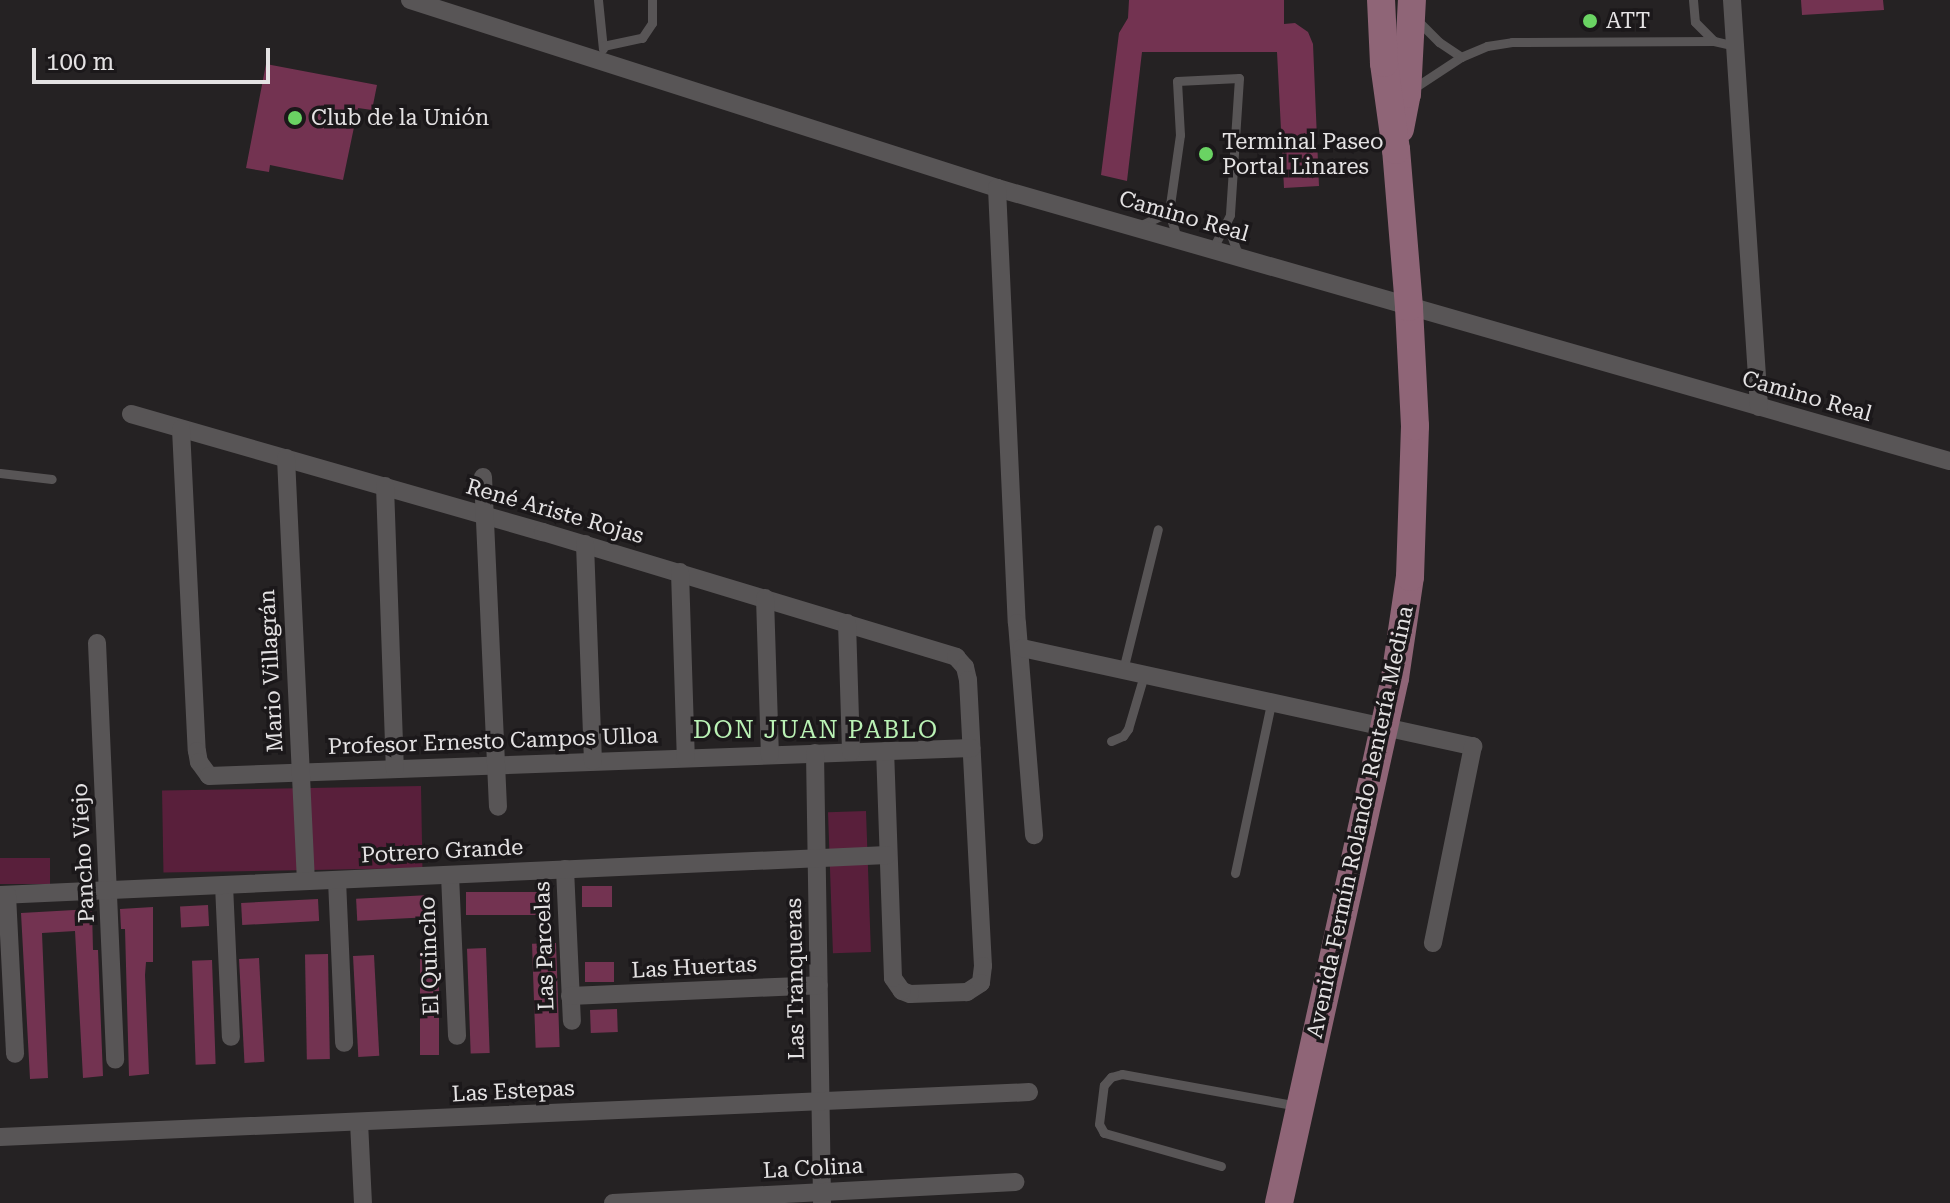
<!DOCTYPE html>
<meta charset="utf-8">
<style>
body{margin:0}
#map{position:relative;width:1950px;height:1203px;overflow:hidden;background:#252223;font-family:"Roboto Serif",serif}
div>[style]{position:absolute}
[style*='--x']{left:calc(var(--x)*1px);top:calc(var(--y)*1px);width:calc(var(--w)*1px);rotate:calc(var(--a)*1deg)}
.green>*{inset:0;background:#591f3b;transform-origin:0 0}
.building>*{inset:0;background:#733351;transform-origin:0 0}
.service>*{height:9px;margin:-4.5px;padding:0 4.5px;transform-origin:4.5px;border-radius:4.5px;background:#585556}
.minor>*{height:18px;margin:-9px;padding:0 9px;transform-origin:9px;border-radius:9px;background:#585556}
.primary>*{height:28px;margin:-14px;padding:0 14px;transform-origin:14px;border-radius:14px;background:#8f6577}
.dots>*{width:22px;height:22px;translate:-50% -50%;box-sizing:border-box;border:4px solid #1b181a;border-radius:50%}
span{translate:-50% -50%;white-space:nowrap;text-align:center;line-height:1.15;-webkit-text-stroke:7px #1b181a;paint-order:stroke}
.poi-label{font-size:22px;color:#e4e2e3}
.left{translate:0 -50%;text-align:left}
.street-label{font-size:22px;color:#e4e2e3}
.neighbourhood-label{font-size:24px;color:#baf2b5;letter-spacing:2px}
.scale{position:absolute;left:32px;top:48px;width:238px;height:36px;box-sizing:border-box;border:4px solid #e4e2e3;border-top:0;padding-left:10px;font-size:24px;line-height:28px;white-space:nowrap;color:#e4e2e3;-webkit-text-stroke:6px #1b181a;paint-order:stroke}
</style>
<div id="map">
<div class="green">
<div style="left:421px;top:786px;width:82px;height:259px;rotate:89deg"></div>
<div style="left:866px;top:811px;width:141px;height:38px;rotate:88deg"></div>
<div style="left:0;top:858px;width:50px;height:26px"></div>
</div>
<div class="building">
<div style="clip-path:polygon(1129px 0,1284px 0,1284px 24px,1295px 23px,1308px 32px,1313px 44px,1319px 186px,1284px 188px,1277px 52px,1142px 52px,1127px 181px,1101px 175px,1119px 33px,1128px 18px)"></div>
<div style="clip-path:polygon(1801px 0,1883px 0,1884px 10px,1802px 15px)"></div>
<div style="clip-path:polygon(266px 64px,377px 85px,372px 110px,358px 108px,343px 180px,270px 165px,269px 172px,246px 168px)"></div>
<div style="left:612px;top:886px;width:21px;height:30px;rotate:90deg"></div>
<div style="left:466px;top:892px;width:80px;height:23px"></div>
<div style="left:430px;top:895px;width:22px;height:74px;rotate:87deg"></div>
<div style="left:318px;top:899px;width:22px;height:77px;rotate:87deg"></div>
<div style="left:208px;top:905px;width:21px;height:28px;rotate:87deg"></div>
<div style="clip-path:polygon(153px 907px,153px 962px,146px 962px,145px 975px,149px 1074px,129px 1076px,125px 929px,121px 929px,120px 909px)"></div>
<div style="clip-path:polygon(92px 909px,93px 950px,98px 950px,103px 1076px,83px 1078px,75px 931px,42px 933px,48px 1078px,30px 1079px,21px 913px)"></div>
<div style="left:556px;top:943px;width:104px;height:24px;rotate:88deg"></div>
<div style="left:486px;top:948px;width:105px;height:19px;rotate:88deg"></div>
<div style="left:420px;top:953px;width:19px;height:102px"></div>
<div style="left:328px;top:954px;width:105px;height:23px;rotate:89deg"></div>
<div style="left:374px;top:955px;width:101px;height:21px;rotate:87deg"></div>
<div style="left:259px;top:958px;width:104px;height:20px;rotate:87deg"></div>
<div style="left:212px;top:960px;width:104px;height:20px;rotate:88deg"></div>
<div style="left:614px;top:962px;width:20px;height:29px;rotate:90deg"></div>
<div style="left:617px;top:1009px;width:23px;height:27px;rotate:88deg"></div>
</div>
<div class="service">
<div style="--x:598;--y:0;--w:49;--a:84.2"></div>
<div style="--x:1693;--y:0;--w:22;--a:85"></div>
<div style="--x:1695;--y:22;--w:27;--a:45"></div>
<div style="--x:1714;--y:41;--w:18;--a:13"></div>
<div style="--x:1418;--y:21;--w:30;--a:45"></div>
<div style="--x:1439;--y:42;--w:27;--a:34"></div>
<div style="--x:603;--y:46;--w:40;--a:-12"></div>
<div style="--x:642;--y:38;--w:18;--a:-56"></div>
<div style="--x:652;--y:23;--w:23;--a:-90"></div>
<div style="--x:1414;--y:88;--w:56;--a:-33.4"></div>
<div style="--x:1461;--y:57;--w:28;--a:-23"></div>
<div style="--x:1487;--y:46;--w:25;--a:-9"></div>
<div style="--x:1512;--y:42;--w:202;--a:-0.3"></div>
<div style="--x:1169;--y:212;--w:78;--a:-81.9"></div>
<div style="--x:1180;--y:135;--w:54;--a:-93.2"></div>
<div style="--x:1177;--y:81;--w:62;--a:-2.8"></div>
<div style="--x:1239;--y:78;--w:137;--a:93.8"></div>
<div style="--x:1230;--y:215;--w:38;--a:117"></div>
<div style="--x:1227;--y:224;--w:33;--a:70"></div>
<div style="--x:1139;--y:226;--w:33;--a:-25"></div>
<div style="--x:1169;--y:212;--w:28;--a:73"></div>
<div style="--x:0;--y:473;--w:52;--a:6.6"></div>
<div style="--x:1123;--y:670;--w:145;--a:-76.1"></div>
<div style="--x:1111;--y:741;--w:13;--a:-23"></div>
<div style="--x:1123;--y:736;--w:9;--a:-54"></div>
<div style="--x:1128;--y:729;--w:56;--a:-73.5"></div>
<div style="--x:1235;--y:873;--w:174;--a:-78"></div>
<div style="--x:1221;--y:1166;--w:122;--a:-164.2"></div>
<div style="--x:1104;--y:1133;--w:10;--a:-119"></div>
<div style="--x:1099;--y:1124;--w:39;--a:-83"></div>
<div style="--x:1104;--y:1085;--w:11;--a:-49"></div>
<div style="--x:1111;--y:1077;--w:11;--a:-15"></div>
<div style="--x:1122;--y:1074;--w:179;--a:10.3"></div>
</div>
<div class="minor">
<div style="--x:410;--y:0;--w:616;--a:17.76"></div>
<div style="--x:997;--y:188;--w:991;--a:15.99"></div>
<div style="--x:1732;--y:0;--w:408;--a:86.2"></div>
<div style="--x:997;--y:188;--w:435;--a:87.4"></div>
<div style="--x:1017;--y:623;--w:213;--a:85.4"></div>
<div style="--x:131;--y:414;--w:429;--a:16"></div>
<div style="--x:543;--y:532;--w:432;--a:16.8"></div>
<div style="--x:956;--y:657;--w:13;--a:48"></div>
<div style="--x:965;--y:667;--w:13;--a:77"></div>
<div style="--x:968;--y:680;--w:286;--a:87"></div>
<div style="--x:983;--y:966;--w:17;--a:97"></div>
<div style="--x:981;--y:983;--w:17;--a:147"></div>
<div style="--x:967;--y:992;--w:57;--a:178"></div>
<div style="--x:910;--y:994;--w:9;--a:-159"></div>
<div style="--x:902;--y:991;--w:16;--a:-125"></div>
<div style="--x:893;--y:978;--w:227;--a:-92"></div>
<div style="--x:181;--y:429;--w:322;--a:87.2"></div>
<div style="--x:197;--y:751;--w:11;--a:80"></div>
<div style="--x:199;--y:762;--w:17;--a:54"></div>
<div style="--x:209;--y:776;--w:763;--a:-2.1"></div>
<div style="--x:286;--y:458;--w:423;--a:87.3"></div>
<div style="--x:483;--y:477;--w:330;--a:87.4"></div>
<div style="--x:385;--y:486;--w:283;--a:88"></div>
<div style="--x:585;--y:544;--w:217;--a:87.9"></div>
<div style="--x:680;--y:572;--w:186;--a:88.2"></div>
<div style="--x:765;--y:598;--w:157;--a:88.2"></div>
<div style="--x:847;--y:623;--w:129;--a:88.2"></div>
<div style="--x:97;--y:643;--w:417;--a:87.5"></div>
<div style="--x:1022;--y:648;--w:462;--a:12.3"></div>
<div style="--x:1473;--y:746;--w:201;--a:101.5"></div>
<div style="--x:815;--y:753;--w:450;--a:89.1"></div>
<div style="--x:565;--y:869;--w:152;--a:87.4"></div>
<div style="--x:450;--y:875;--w:161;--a:87.5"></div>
<div style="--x:337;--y:880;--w:163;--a:87.5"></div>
<div style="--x:224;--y:885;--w:152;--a:87.4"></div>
<div style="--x:0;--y:895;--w:888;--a:-2.58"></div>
<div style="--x:7;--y:895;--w:159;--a:87.1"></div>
<div style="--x:570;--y:996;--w:249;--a:-2.5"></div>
<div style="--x:359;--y:1122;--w:81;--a:87.2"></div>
<div style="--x:0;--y:1137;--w:1030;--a:-2.5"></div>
<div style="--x:613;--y:1203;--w:403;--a:-3"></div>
</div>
<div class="primary">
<div style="--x:1400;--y:129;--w:36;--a:-79"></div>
<div style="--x:1407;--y:94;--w:94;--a:-87"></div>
<div style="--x:1279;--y:1203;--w:538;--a:-77.54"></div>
<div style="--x:1395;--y:678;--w:102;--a:-81.6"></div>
<div style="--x:1410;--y:577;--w:151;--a:-88.1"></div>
<div style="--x:1415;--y:426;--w:119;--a:-92.9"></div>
<div style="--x:1409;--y:307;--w:158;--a:-94.7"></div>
<div style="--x:1396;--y:150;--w:88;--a:-97.9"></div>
<div style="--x:1384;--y:63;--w:63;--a:-92.7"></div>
</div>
<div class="dots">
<div style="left:1590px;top:21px;background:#6ad363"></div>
<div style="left:295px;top:118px;background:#6ad363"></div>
<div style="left:1206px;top:154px;background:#6ad363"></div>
</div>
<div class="poi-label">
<span class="left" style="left:1606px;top:21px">ATT</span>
<span class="left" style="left:311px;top:118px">Club de la Unión</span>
<span class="left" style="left:1222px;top:154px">Terminal Paseo<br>Portal Linares</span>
</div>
<div class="street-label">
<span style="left:1184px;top:216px;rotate:16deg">Camino Real</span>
<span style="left:1807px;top:396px;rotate:16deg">Camino Real</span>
<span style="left:555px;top:511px;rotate:16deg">René Ariste Rojas</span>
<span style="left:271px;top:671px;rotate:-93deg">Mario Villagrán</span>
<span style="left:493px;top:741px;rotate:-2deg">Profesor Ernesto Campos Ulloa</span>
<span style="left:1360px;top:822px;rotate:-78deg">Avenida Fermín Rolando Rentería Medina</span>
<span style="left:442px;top:851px;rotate:-3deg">Potrero Grande</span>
<span style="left:83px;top:853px;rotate:-93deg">Pancho Viejo</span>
<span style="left:544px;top:946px;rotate:-92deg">Las Parcelas</span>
<span style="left:429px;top:956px;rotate:-92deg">El Quincho</span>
<span style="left:694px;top:967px;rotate:-3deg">Las Huertas</span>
<span style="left:795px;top:979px;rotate:-91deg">Las Tranqueras</span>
<span style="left:513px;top:1091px;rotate:-3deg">Las Estepas</span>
<span style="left:813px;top:1168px;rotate:-3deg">La Colina</span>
</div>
<div class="neighbourhood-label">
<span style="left:816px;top:731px">DON JUAN PABLO</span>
</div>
<div class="scale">100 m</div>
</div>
